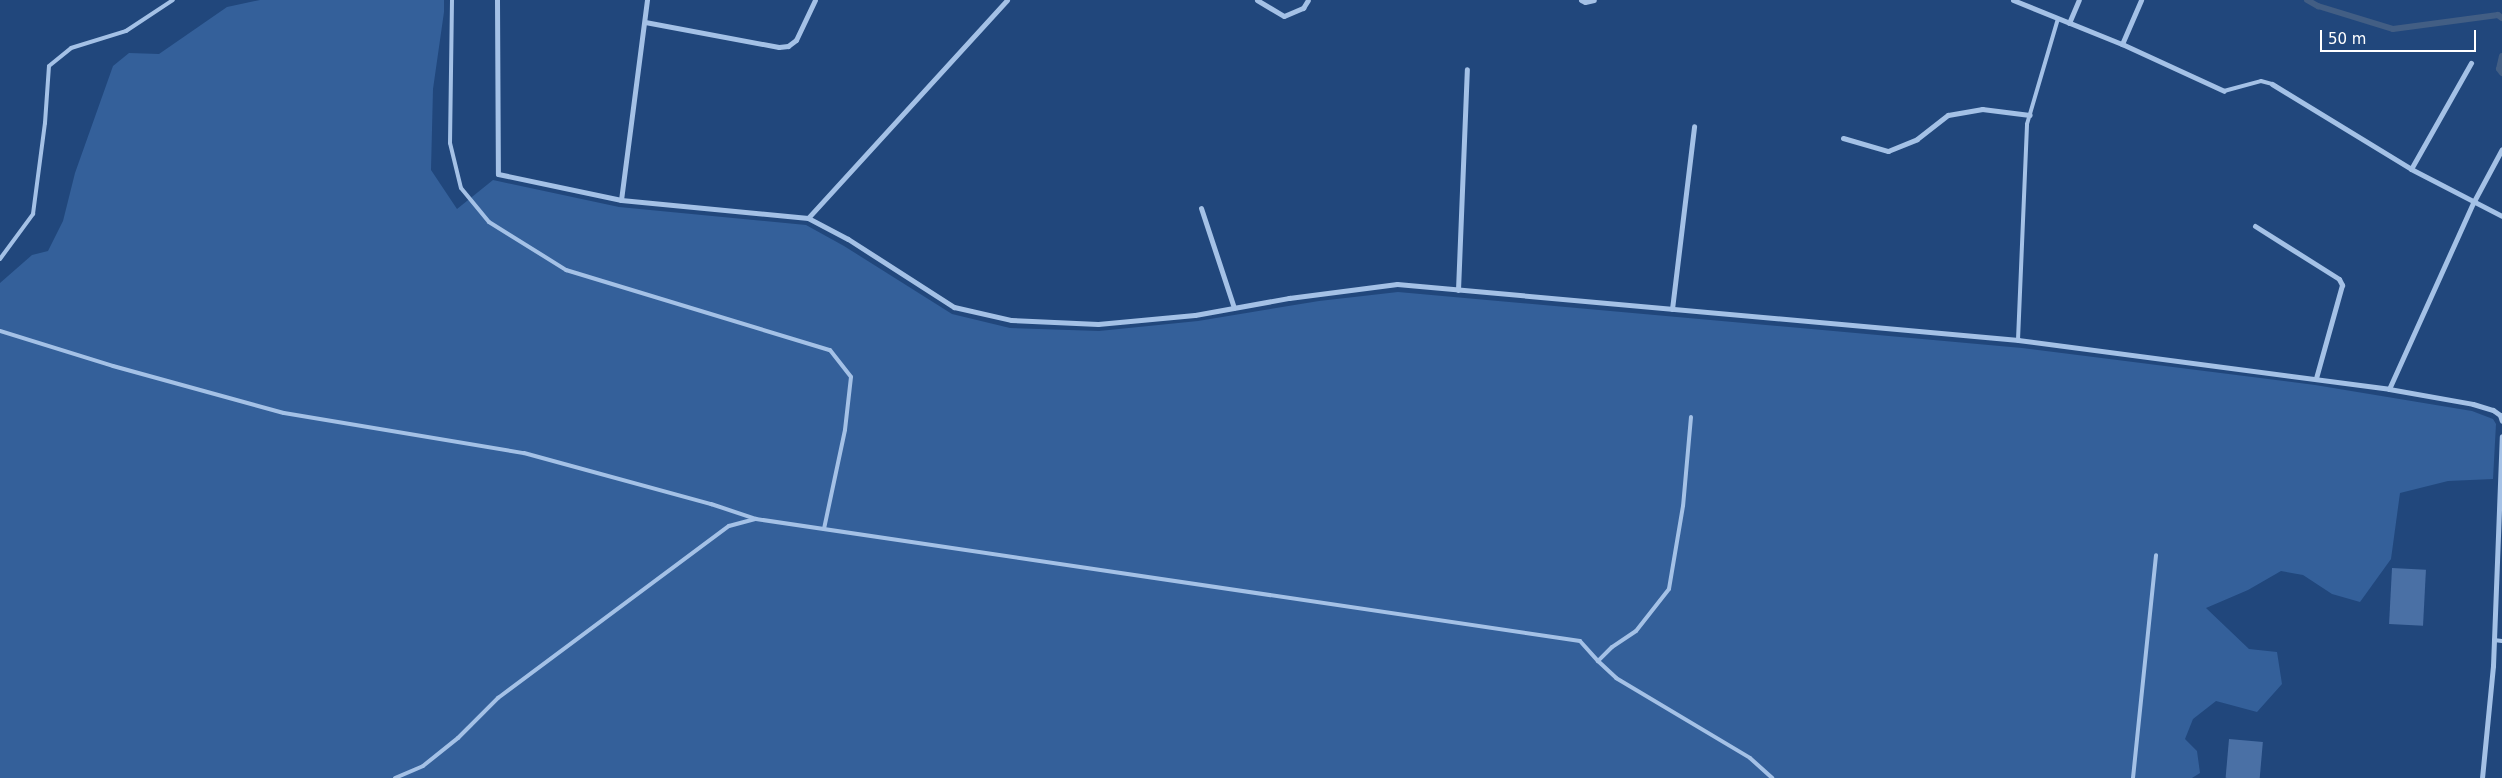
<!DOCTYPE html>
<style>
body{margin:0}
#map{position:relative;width:2502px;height:778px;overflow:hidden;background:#21477c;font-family:"DejaVu Sans",sans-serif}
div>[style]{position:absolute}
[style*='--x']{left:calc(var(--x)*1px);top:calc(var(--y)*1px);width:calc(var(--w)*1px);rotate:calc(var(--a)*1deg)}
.green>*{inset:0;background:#34609a}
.stream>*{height:6px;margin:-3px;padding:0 3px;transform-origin:3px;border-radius:3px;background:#425e84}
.building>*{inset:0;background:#4a70a5;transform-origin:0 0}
.lane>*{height:4px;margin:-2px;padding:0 2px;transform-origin:2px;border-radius:2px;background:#a4c1e6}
.street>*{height:5px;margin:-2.5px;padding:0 2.5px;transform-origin:2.5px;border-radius:2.5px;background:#a4c1e6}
span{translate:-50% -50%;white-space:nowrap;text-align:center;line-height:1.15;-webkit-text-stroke:4px #21477c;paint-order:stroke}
.scale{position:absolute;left:2320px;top:30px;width:156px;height:22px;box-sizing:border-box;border:2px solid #fff;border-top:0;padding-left:6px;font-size:15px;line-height:18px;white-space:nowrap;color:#fff;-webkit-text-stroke:4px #21477c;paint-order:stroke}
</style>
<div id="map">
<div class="green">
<div style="clip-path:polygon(260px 0,444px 0,444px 12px,433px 89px,431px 170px,457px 209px,493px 180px,619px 207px,806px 225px,844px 246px,952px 314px,1010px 328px,1099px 331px,1198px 321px,1319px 301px,1398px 292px,2022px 348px,2315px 385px,2472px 411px,2493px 419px,2496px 424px,2493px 479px,2448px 481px,2400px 493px,2391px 559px,2360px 602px,2332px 594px,2303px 575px,2281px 571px,2248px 590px,2206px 608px,2249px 649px,2277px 652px,2282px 684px,2257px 712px,2216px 701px,2193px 719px,2185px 739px,2197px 751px,2200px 773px,2192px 778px,0 778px,0 283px,32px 255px,48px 251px,63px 221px,75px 173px,113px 66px,129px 53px,159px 54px,227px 7px)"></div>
</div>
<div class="stream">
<div style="--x:2307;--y:0;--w:13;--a:29"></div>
<div style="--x:2318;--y:6;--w:78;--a:17"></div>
<div style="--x:2393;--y:29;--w:106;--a:-7.6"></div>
<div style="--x:2498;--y:15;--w:5;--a:37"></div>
<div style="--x:2502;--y:56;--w:13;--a:103"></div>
<div style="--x:2499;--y:69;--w:5;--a:53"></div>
</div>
<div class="building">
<div style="left:2392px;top:568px;width:34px;height:56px;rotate:3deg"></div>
<div style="left:2229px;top:739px;width:34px;height:39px;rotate:5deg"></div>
</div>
<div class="lane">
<div style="--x:452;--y:0;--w:143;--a:90.8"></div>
<div style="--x:450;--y:143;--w:46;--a:76.3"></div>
<div style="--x:461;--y:188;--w:44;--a:50.5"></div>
<div style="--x:489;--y:222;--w:91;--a:31.9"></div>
<div style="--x:566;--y:270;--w:276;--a:16.9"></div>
<div style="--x:830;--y:350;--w:34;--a:52"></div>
<div style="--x:851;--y:377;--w:53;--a:96.5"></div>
<div style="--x:845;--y:430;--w:101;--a:102"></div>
<div style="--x:2224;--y:91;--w:38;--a:-15"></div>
<div style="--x:2261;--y:81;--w:11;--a:15"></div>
<div style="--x:0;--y:259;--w:56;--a:-53.7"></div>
<div style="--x:33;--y:214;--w:92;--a:-82.5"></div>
<div style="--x:45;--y:123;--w:57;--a:-86"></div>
<div style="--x:49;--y:66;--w:28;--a:-39"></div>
<div style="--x:71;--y:48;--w:58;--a:-17.2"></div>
<div style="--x:126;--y:31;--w:56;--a:-33.4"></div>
<div style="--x:0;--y:331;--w:118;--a:17.2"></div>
<div style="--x:113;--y:366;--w:177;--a:15.4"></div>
<div style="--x:284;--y:413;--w:243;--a:9.5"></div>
<div style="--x:524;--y:453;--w:194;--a:15.3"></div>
<div style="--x:711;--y:504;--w:47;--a:18.4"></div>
<div style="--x:756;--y:519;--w:833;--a:8.42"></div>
<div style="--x:1580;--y:641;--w:27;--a:48"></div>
<div style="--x:2018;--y:340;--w:216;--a:-87.6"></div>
<div style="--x:2027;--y:124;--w:109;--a:-73.6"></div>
<div style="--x:1691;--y:417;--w:89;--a:95.1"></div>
<div style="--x:1683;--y:506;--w:84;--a:99.6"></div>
<div style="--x:1669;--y:589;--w:53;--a:128.2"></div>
<div style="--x:1636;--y:631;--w:29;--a:146"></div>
<div style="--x:1612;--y:647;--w:20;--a:135"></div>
<div style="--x:1598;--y:661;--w:25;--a:43"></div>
<div style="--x:1616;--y:678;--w:156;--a:30.8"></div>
<div style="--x:1750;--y:758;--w:30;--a:42"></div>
<div style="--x:2494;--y:640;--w:8;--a:7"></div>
<div style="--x:395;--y:778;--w:30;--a:-23"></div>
<div style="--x:423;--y:766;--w:45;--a:-38.7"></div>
<div style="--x:458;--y:738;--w:57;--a:-45"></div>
<div style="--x:498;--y:698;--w:288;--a:-36.7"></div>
<div style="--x:729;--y:526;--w:28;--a:-15"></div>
<div style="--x:2133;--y:778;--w:224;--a:-84.1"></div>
</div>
<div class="street">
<div style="--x:497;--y:0;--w:174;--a:89.7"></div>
<div style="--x:498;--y:174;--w:126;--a:11.9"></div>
<div style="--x:621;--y:200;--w:188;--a:5.5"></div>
<div style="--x:1007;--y:0;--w:295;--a:132.4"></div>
<div style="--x:808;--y:218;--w:45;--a:27.7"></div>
<div style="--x:848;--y:239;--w:126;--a:32.7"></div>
<div style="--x:954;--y:307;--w:58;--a:12.8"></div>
<div style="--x:1011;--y:320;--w:87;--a:2.6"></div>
<div style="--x:1098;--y:324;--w:97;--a:-5.3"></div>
<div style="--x:1195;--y:315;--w:96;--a:-10.3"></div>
<div style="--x:1289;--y:298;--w:109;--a:-7.4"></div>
<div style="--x:1397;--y:284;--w:624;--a:5.15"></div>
<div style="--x:2018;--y:340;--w:374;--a:7.5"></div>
<div style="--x:2389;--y:389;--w:85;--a:10.1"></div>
<div style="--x:2473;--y:404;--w:21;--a:17"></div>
<div style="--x:2493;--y:410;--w:9;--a:36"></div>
<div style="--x:2500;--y:415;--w:6;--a:72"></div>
<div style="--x:1257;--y:0;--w:31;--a:31"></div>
<div style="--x:1284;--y:16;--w:21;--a:-23"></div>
<div style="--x:1303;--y:8;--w:9;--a:-58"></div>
<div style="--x:1581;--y:0;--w:4;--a:27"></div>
<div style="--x:1585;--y:2;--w:9;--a:-13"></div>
<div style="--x:2013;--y:0;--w:118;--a:22"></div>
<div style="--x:2122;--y:44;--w:112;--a:24.7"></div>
<div style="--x:645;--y:22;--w:136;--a:10.6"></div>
<div style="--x:779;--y:47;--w:9;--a:-6"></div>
<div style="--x:788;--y:46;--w:10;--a:-37"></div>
<div style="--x:796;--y:40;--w:44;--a:-64.6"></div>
<div style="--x:2069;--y:23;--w:25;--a:-67"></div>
<div style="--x:2122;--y:44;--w:48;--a:-66.6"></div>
<div style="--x:2272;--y:84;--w:163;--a:31.4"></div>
<div style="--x:2411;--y:169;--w:102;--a:27.3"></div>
<div style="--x:1843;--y:138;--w:47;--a:16.1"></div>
<div style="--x:1888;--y:151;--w:31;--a:-22"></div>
<div style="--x:1917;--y:139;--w:39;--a:-38"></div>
<div style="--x:1948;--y:115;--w:35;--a:-10"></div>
<div style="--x:1982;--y:109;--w:48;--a:7.1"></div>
<div style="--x:2411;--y:169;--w:122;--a:-60.5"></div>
<div style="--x:621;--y:200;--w:202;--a:-82.6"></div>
<div style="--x:1201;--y:208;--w:105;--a:71.7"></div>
<div style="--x:2255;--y:226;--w:99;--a:32.2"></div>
<div style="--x:2339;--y:279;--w:7;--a:63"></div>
<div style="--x:2342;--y:285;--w:97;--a:105.6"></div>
<div style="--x:1458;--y:290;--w:221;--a:-87.7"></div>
<div style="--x:1672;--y:309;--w:184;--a:-83.1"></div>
<div style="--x:2389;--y:389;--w:204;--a:-65.7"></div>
<div style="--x:2473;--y:203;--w:61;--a:-61.8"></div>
<div style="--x:2482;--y:778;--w:113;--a:-84.4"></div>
<div style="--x:2493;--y:666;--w:230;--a:-87.8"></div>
</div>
<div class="scale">50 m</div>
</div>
